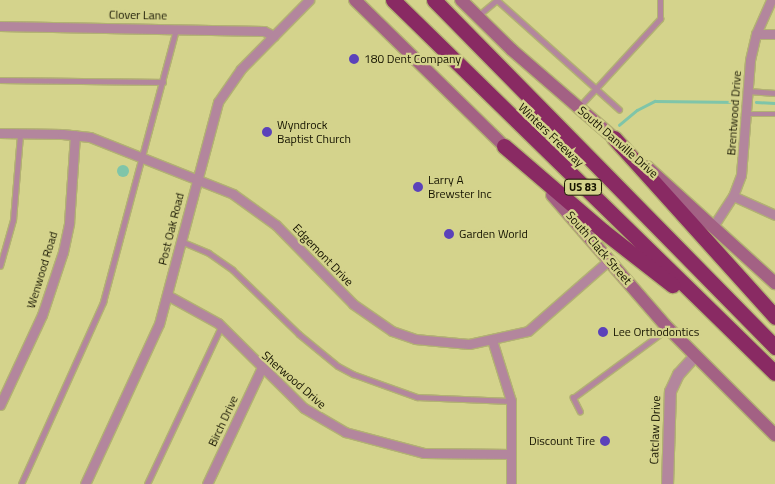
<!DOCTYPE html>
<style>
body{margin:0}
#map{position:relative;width:775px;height:484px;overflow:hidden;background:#d4d38c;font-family:"Titillium Web",sans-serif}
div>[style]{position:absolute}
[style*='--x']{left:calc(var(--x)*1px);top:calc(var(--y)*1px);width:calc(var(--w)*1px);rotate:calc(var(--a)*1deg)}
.water>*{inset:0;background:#7fc5a9}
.round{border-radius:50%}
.stream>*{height:2.5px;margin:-1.25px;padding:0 1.25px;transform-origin:1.25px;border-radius:1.25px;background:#7fc5a9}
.roads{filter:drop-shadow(1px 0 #b2b173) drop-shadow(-1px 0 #b2b173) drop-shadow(0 1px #b2b173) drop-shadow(0 -1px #b2b173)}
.service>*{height:4.5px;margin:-2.25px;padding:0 2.25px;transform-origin:2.25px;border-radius:2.25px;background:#b3869d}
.minor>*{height:9px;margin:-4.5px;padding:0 4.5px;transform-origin:4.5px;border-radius:4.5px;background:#b3869d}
.tertiary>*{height:11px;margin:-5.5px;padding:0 5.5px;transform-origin:5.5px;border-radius:5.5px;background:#b3869d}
.secondary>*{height:12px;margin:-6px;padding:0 6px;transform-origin:6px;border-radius:6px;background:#a36184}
.motorway>*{height:15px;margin:-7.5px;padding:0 7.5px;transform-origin:7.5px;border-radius:7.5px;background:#892a63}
.dots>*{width:14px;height:14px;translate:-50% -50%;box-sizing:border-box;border:2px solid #d4d38c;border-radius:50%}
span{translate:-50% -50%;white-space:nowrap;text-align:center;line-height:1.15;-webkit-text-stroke:4.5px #d4d38c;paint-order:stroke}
.shield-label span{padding:1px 4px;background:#d4d38c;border:1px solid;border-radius:4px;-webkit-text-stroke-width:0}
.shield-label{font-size:11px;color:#161400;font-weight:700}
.street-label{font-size:12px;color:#161400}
.poi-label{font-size:12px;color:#161400}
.left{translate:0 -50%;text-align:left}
.right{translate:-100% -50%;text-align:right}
</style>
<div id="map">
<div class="water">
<div class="round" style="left:117px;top:165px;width:12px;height:12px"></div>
</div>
<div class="stream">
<div style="--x:756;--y:102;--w:19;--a:3"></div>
<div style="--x:619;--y:125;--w:23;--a:-40"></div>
<div style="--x:637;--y:110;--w:20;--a:-27"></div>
<div style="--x:655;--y:101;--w:82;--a:0.7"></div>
</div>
<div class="roads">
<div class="service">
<div style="--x:497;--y:0;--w:164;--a:41.8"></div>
<div style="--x:479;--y:15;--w:23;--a:-40"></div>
<div style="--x:0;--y:80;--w:163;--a:0.7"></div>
<div style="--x:748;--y:91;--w:27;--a:4"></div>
<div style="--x:579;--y:107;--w:120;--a:-47.4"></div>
<div style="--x:660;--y:19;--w:19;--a:-90"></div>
<div style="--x:747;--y:114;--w:28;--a:0"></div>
<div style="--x:181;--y:241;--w:30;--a:23"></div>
<div style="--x:209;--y:253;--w:29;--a:35"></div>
<div style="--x:233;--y:270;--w:92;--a:44.1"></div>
<div style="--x:299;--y:334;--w:50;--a:39.4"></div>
<div style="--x:338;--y:366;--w:17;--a:28"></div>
<div style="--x:353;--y:374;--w:68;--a:19.8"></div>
<div style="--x:417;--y:397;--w:93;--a:2.5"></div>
<div style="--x:0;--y:266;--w:48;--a:-74.2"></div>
<div style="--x:13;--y:220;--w:86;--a:-85.3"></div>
<div style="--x:580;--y:412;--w:16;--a:-117"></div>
<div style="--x:573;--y:398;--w:117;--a:-36.3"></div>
<div style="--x:21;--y:484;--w:200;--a:-65.7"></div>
<div style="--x:103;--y:302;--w:282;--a:-75"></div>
<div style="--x:147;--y:484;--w:174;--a:-64.8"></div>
</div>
<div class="minor">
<div style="--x:0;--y:26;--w:264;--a:1.1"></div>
<div style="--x:264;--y:31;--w:11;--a:27"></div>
<div style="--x:756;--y:34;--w:19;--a:0"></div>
<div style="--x:0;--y:133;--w:62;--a:0.9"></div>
<div style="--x:62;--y:134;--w:28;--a:6"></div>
<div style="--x:90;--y:137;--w:154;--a:21.7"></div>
<div style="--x:233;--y:194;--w:53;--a:35.8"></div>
<div style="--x:276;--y:225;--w:110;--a:45.7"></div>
<div style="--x:353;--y:304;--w:47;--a:34.7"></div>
<div style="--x:392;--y:331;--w:24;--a:19"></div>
<div style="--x:415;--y:339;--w:54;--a:5.3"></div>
<div style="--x:469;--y:344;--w:60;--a:-12.4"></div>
<div style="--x:528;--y:331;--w:108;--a:-41.2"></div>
<div style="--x:733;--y:196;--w:46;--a:24.3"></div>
<div style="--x:714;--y:225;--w:35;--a:-57"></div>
<div style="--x:733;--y:196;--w:22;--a:-69"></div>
<div style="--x:741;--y:175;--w:115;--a:-85.5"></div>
<div style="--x:750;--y:60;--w:27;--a:-77"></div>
<div style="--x:756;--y:34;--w:37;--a:-66"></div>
<div style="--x:167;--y:295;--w:58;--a:28.8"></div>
<div style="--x:218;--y:323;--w:121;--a:44.7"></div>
<div style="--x:304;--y:408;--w:48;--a:30.3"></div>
<div style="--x:345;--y:432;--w:82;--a:14.9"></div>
<div style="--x:424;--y:453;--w:87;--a:0.7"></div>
<div style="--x:492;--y:340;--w:64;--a:72.7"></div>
<div style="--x:511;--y:401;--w:83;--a:90"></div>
<div style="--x:0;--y:405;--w:99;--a:-65"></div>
<div style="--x:42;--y:315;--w:66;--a:-71.6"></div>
<div style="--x:63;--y:252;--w:30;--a:-78"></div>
<div style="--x:69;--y:223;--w:88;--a:-86.1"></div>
<div style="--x:85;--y:484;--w:176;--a:-65.2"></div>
<div style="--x:159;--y:324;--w:230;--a:-75.1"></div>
<div style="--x:218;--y:102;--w:40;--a:-55.1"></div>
<div style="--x:241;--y:69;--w:97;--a:-45.4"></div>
<div style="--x:207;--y:484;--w:127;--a:-64.8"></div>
</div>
<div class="tertiary">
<div style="--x:667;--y:484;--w:93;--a:-88.2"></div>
<div style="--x:670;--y:391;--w:19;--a:-65"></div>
<div style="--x:678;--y:374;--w:24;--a:-48"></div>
</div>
<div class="secondary">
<div style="--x:355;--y:0;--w:217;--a:44.4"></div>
<div style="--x:461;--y:0;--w:71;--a:44.4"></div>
<div style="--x:512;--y:50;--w:144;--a:40.8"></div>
<div style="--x:647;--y:167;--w:173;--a:42.2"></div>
<div style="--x:552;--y:195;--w:172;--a:49"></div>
<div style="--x:665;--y:325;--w:156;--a:45"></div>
</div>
<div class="motorway">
<div style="--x:393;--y:0;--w:534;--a:44.32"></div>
<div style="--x:434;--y:0;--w:487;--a:45.5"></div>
<div style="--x:614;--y:138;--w:241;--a:48"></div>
<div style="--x:504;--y:146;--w:130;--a:40.6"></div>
<div style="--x:603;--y:231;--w:88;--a:38"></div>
</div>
</div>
<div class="dots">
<div style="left:354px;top:59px;background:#5b42ba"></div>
<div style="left:267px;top:132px;background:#5b42ba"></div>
<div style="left:418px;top:187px;background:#5b42ba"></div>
<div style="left:449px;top:234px;background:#5b42ba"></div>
<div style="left:603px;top:332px;background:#5b42ba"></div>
<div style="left:605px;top:441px;background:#5b42ba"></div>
</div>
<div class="shield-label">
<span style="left:583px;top:187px">US 83</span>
</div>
<div class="street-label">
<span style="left:138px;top:15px;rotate:1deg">Clover Lane</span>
<span style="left:734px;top:113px;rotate:-86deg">Brentwood Drive</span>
<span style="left:551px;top:135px;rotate:44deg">Winters Freeway</span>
<span style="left:618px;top:142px;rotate:41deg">South Danville Drive</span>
<span style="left:171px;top:229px;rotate:-76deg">Post Oak Road</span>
<span style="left:599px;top:248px;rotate:49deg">South Clack Street</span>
<span style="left:323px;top:255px;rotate:46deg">Edgemont Drive</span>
<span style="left:42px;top:270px;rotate:-73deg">Wenwood Road</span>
<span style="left:294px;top:380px;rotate:41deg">Sherwood Drive</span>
<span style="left:223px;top:421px;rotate:-65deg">Birch Drive</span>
<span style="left:655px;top:430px;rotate:-88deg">Catclaw Drive</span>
</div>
<div class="poi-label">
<span class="left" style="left:364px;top:59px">180 Dent Company</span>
<span class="left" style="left:277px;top:132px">Wyndrock<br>Baptist Church</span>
<span class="left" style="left:428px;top:187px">Larry A<br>Brewster Inc</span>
<span class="left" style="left:459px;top:234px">Garden World</span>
<span class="left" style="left:613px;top:332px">Lee Orthodontics</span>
<span class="right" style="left:595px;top:441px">Discount Tire</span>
</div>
</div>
